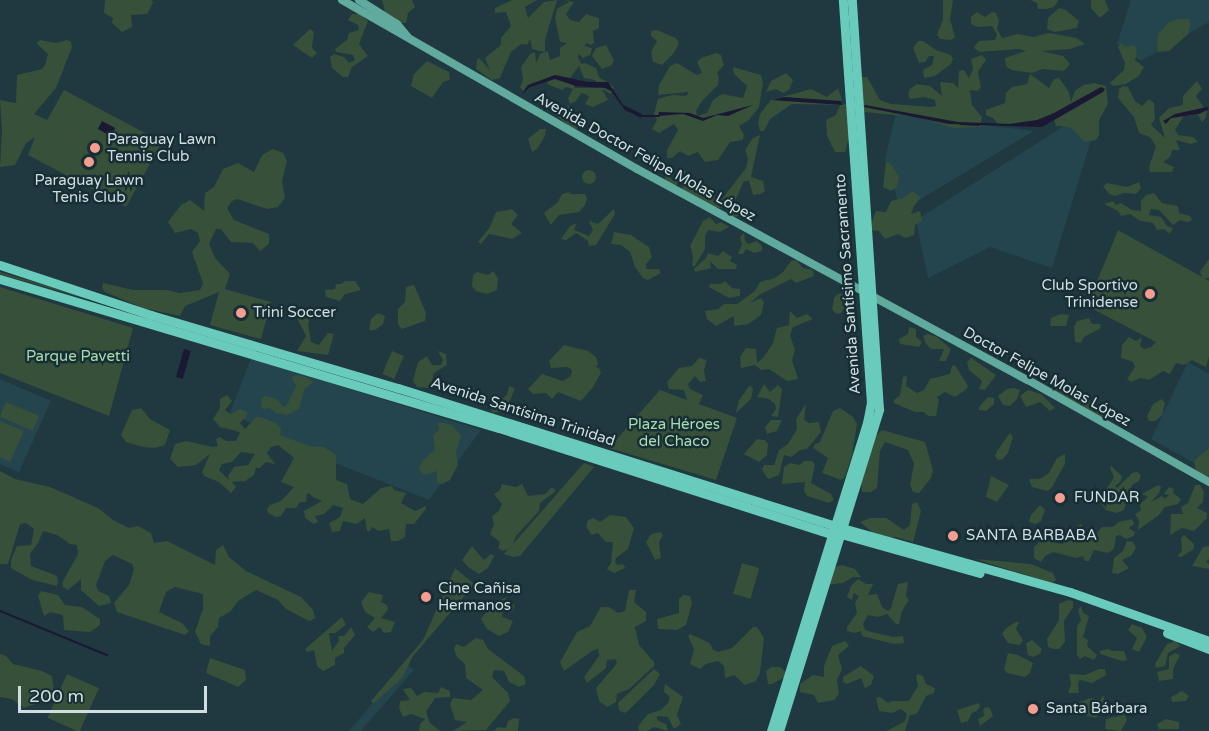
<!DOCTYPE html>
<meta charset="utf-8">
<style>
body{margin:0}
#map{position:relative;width:1209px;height:731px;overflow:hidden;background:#20383f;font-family:"Varela Round",sans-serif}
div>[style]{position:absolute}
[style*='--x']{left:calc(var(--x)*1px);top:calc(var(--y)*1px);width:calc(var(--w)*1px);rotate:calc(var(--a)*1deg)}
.built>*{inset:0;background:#24454e;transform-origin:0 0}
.green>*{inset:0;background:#365039;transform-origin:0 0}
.round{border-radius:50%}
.water>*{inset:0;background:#1b1834;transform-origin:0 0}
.stream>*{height:2px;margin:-1px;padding:0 1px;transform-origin:1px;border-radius:1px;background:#1b1834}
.secondary>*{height:8px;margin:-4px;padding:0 4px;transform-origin:4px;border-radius:4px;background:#60aa9e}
.primary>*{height:9px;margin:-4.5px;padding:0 4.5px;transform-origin:4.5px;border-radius:4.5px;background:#69cbbb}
.dots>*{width:16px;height:16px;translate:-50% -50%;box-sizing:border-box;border:3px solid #162e34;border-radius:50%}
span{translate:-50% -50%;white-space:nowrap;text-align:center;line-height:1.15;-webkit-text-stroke:5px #162e34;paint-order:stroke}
.poi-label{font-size:15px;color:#d0dee2}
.left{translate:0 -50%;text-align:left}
.right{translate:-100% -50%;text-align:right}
.street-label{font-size:15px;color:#d0dee2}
.park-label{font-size:15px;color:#a9dcaf}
.scale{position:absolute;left:18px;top:686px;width:189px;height:27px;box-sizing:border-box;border:3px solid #d0dee2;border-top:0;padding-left:8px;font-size:18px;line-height:21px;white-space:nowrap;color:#d0dee2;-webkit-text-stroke:4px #162e34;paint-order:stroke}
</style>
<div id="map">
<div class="built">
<div style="clip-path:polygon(1131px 0,1209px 0,1209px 22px,1141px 61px,1117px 44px)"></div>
<div style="clip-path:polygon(897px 108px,966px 123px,1034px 131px,901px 211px,885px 159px)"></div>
<div style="clip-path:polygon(1069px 123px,1092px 137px,1052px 268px,990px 247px,928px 278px,916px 220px)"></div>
<div style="clip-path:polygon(251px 358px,481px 430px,429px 500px,338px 464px,230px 413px)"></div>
<div style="clip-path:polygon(1188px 362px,1209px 374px,1209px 471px,1151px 439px)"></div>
<div style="clip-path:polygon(0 379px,51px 401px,19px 472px,0 464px)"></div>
<div style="left:407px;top:664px;width:9px;height:98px;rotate:41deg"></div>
</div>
<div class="green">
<div style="clip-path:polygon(105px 0,152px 0,153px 3px,147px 14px,131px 15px,132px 27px,122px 32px,112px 23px,113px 18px,104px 13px)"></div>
<div style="clip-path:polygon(382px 0,412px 0,415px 7px,408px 13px,406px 23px,399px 23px,386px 15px)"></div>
<div style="clip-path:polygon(512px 0,537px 0,525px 7px,528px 18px,544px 2px,557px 0,545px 40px,545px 52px,532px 49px,530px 39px,527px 45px,521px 44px,511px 52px,500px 78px,492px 80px,476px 69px,477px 60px,479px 58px,490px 70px,485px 58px,501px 45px,501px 38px,511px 26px,506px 12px,495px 13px,495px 8px)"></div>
<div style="clip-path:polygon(564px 0,574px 2px,566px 14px,570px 20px,579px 22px,586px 14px,599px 18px,599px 28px,593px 31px,594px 43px,591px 45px,587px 43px,584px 46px,592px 48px,590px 55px,583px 58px,579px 54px,578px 57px,581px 64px,585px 63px,596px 68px,599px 77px,614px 87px,611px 94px,602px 89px,608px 100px,593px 107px,585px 104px,589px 97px,585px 94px,581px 93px,576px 101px,570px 104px,568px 98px,573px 89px,566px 87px,562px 90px,547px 84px,548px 81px,558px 78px,574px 85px,575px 88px,599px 88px,595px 80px,584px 78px,579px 66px,570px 78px,554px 76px,527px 86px,524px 91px,520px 88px,523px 79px,521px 67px,530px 54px,535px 52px,536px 63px,540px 54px,548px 51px,550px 60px,560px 56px,560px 48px,567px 43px,560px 42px,555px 18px,557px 9px,569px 2px)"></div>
<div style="clip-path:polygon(943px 0,953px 0,950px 19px,955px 37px,951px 40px,940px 39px,937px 35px,943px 19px)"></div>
<div style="clip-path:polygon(1030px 0,1058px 0,1058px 1px,1054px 7px,1046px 9px,1038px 9px,1037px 3px)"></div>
<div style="clip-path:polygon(1091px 0,1105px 0,1109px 10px,1100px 18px,1091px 8px)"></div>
<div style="clip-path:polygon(1059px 8px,1066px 10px,1079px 21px,1077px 28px,1055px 32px,1047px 29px,1048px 18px)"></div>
<div style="clip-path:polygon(977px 12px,985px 17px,992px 12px,996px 13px,999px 21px,997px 29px,1002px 38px,1018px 34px,1034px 37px,1048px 33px,1077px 38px,1085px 44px,1070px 49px,1041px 51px,1063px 56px,1070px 64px,1064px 71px,1043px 69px,1032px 73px,1011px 70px,1006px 66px,1005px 58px,1026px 51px,1019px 49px,980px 52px,975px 49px,974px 47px,979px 41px,995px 40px,997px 34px,992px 26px,978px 27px,971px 24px,971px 17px)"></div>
<div style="clip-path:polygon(360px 14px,368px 21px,359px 44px,368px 56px,352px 67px,348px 77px,343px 77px,332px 68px,330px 57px,334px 54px,344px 57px,349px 63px,355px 60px,353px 55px,336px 52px,335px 49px,347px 40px,349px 33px,359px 30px,358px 25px,348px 20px,352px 14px)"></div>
<div style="clip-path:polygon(1179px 19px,1188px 19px,1191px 24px,1188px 34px,1169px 51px,1157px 52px,1158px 34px,1169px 22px)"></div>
<div style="clip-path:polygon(310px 29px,314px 32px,312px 48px,317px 53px,312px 58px,293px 45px)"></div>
<div style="clip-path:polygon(657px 30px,676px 38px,679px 43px,674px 53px,662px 65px,653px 62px,651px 52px,657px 41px,651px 36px,651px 31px)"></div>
<div style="clip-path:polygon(40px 40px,56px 43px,67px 40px,71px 42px,72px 47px,56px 88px,34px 114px,47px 120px,64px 90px,162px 142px,126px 207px,28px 155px,35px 137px,26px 143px,15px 165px,0 167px,2px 131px,0 100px,16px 103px,17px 75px,42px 69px,45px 65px,48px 54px,36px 43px)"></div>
<div style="clip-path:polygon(918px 41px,923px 41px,936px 50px,951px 55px,953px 59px,951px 64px,935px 76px,924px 78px,923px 70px,932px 65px,934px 56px,929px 56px,925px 62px,919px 63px,913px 48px)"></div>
<div style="clip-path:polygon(1121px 43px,1125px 47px,1135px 45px,1137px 53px,1135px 60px,1144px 67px,1139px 76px,1126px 84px,1113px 86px,1110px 83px,1124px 70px,1125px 63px,1118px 47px)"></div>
<div style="clip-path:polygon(606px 45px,614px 60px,612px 65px,602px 69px,592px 56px,596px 48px)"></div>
<div style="clip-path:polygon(716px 53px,721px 55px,724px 65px,717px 73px,719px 77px,718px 85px,702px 101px,696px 111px,697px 116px,707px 113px,713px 100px,722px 94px,743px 98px,747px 86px,734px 74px,733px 67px,761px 75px,763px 83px,759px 107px,749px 120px,739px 126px,744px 135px,743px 140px,730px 142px,718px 160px,705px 162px,698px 152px,688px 156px,680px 151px,672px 158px,667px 158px,667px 150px,678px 130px,674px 124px,659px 133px,652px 129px,657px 120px,654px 114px,658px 99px,672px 95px,686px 96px,689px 92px,658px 95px,659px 85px,670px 66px,677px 63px,697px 75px,702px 73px,697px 62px,701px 58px)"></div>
<div style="clip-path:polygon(982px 55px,986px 60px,978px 72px,981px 87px,978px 91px,970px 90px,972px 105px,982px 117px,980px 127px,954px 128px,917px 117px,864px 112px,860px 77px,867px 77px,880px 100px,891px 104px,931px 107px,936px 106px,935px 100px,924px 97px,910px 99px,908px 94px,910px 89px,917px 84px,930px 86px,942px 96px,940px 82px,953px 83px,958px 88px,959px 71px,964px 70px,969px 78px,973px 69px,971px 59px)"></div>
<div style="clip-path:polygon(427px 61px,449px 72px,450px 80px,443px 82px,432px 98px,411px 86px,414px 74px)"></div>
<div style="clip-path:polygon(786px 73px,793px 80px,789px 90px,783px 93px,776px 89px,766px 92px,771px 81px)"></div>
<div style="clip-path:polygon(1030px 74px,1049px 88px,1054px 79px,1059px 78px,1069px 92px,1071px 102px,1075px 91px,1083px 85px,1094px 83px,1106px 86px,1108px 104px,1099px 120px,1099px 135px,1096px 140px,1085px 142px,1070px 127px,1056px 126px,1054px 119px,1009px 125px,998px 124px,993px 118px,986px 115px,986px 110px,1005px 103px,1006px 93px,1012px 87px,1027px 84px)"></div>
<div style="clip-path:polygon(1197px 81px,1202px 89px,1196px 96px,1207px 112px,1205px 119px,1202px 122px,1198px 115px,1184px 116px,1175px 130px,1178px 135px,1193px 137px,1198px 142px,1191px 144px,1176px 140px,1180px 150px,1172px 150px,1170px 157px,1163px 162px,1174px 167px,1172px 172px,1150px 172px,1149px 167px,1156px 146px,1150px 137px,1139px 133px,1134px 117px,1118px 98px,1119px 89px,1123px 86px,1128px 87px,1135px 101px,1142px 106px,1149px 99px,1154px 103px,1155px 119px,1151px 125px,1165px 138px,1159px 118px,1169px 108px,1183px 105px,1183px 96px)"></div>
<div style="clip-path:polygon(838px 88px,842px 99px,840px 105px,846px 104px,849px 137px,845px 152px,835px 152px,827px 136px,826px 120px,836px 115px,840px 105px,792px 104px,770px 119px,764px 131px,760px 131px,758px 123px,760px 114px,771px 100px,811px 89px,827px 97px)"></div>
<div style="clip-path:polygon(569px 105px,569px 113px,574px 124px,579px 125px,576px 131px,554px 114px,554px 112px,561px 113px)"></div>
<div style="clip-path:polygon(540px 129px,546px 129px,545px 136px,537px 149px,532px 152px,528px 139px)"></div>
<div style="clip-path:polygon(760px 135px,751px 177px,763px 181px,765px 191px,761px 194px,753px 195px,749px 181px,744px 181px,733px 205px,744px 210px,743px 216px,730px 217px,727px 214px,728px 206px,718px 208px,710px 205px,683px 191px,682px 184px,669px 186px,665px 183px,665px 167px,672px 167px,670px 177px,673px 181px,685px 170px,691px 184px,718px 199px,722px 199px,746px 168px,748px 158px,745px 150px,753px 138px)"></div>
<div style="clip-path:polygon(273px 149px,283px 153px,287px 161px,282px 181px,285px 198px,278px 207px,267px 209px,237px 199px,232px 201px,227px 208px,234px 220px,269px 234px,269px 244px,260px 251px,253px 243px,231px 242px,221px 229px,216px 229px,209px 244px,215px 258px,230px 274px,225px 289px,271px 302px,261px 339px,210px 325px,219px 292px,185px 306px,180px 316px,143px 308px,105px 292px,102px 288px,103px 283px,133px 290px,167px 290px,180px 293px,200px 290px,203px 283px,192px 252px,200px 241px,198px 233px,191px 229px,175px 233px,168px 222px,181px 205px,190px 200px,204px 211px,205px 193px,214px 187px,223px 169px,238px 163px,254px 172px,262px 155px)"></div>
<div style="clip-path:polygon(886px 162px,891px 164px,899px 177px,897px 187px,891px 191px,883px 187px)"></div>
<div class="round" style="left:582px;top:170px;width:14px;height:14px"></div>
<div style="clip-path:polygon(1139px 182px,1141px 188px,1136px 194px,1124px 193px,1115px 196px,1109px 194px,1103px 186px,1107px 183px,1127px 187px)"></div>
<div style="clip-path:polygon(912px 191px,921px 197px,914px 206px,911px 214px,920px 211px,922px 221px,915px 225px,914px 235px,906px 238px,898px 234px,885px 239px,879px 231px,869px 230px,876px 211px,886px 212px,891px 201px,903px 198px)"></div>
<div style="clip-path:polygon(569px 192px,571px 194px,585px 194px,587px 198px,585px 205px,579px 212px,559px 215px,551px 225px,544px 213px,558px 202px,562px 194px)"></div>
<div style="clip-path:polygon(1154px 193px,1162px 203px,1178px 206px,1179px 213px,1190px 216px,1192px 220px,1188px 222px,1180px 220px,1173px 225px,1159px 210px,1151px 209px,1149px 215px,1161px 217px,1167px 226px,1173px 228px,1170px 234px,1164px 229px,1157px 230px,1153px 223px,1140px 221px,1130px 214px,1121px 216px,1118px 211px,1104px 204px,1113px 201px,1116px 205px,1121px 203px,1132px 210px,1141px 211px,1141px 201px,1146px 195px)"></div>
<div style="clip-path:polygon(512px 209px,518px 215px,511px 224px,522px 233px,512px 239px,489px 234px,481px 244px,478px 242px,490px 227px,496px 212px)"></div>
<div style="clip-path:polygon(614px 209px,615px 214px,596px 245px,589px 246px,588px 241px,576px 233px,566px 240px,561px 239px,570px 226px,577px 223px,574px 230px,589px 236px,593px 230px,589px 221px,598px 224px)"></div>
<div style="clip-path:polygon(710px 217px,716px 224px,721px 222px,729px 227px,720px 232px,708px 230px,705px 237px,705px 249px,695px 266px,692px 266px,693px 256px,690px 246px,703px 221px)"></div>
<div style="clip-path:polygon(1118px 230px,1202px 277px,1200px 272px,1209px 259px,1209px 278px,1204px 278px,1209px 281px,1209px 357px,1206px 367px,1192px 360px,1184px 365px,1176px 363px,1170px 374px,1163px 371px,1149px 380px,1141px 378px,1131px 382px,1127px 379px,1135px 367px,1133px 362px,1121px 358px,1122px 345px,1129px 337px,1136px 341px,1142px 337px,1140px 346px,1144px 349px,1151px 347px,1156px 342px,1087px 306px)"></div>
<div style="clip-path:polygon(614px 232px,631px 235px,649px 247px,652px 257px,646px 264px,646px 269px,659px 269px,661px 273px,648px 280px,643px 278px,635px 267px,630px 252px,621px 245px,611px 244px)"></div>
<div style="clip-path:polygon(744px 233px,745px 241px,748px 244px,757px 241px,762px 246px,762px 251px,754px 253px,746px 249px,743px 254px,738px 254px,742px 244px,740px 237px)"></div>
<div style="clip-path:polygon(723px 251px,732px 257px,730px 261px,737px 265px,736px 269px,718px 269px,710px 261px,711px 268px,695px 272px,694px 269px,706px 258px,708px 253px,718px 256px)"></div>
<div style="clip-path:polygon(796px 260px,803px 268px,813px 270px,814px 276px,796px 283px,791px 279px,759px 295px,750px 303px,761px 298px,764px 302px,761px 315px,757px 318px,748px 324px,734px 326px,734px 316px,716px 326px,707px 319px,705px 311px,718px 309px,724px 304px,737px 304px,755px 291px,760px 282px,775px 278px,783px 272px,791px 261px)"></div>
<div style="clip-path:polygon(493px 271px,498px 278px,497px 290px,487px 294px,476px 291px,472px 286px,473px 275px,477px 272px,488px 275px)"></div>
<div style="clip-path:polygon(0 272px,87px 298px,87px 299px,0 274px)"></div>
<div style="clip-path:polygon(345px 281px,355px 281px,361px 290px,345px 294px,340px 301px,326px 297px,325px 290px,335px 289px,336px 284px,341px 284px)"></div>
<div style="clip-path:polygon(725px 281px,732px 288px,740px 289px,740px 296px,729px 298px,709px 287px,710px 284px,721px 284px)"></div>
<div style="clip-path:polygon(414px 285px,426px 313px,425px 321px,402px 329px,398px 325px,398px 309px,405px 302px,406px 287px)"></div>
<div style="clip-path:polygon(0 287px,133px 328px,109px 416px,0 373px)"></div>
<div style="clip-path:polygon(838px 294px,845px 294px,850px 300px,841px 313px,836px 314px,832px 309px,834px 298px)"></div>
<div style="clip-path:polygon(306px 310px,312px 314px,308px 324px,311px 342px,319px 345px,328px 333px,334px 334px,328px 355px,297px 351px,306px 336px,297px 318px)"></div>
<div style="clip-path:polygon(790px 311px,797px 318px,807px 314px,813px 319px,793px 327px,790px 335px,795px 350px,792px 360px,798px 379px,787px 381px,769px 369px,761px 370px,755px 365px,741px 368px,740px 357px,746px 348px,756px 349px,757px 363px,763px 358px,773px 343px,777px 328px,789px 325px)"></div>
<div style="clip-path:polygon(378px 313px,385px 316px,383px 324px,375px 330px,369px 330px,371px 319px)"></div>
<div style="clip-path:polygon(1061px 314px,1069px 315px,1066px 326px,1050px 326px,1051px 318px)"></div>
<div style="clip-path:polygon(1089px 318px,1092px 324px,1100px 324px,1101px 328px,1084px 337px,1081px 343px,1075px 342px,1074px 327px,1077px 321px)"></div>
<div style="clip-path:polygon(909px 327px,916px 329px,916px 337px,922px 342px,919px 347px,900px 344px,899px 339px,908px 334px)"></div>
<div style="clip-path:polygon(928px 334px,937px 337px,951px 349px,946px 361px,939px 361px,944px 349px,931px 349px,926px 344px,923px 336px)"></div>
<div style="clip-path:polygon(564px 345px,588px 351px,596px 357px,598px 364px,596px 367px,599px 368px,601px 373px,593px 387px,581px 401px,558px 392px,552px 399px,546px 393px,533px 394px,528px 389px,542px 374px,563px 381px,571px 376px,572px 370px,568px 367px,551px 368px,549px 361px)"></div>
<div style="left:392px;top:351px;width:13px;height:25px;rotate:23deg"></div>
<div style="clip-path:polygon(438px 351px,446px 354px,447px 365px,434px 373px,430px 388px,417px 387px,413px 381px,418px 362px,427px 356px,432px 365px,441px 365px,443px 360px)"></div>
<div style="clip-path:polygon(699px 358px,707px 360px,704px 370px,706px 381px,700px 382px,695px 376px,688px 384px,690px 389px,703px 395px,699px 404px,737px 418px,716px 480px,609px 448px,660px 390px,687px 400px,684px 390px,669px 389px,667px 382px,679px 368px,692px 366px)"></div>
<div style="clip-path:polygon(971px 358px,996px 375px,985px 390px,979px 389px,982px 381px,969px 370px,967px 362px)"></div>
<div style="clip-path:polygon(955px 365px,968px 386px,967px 389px,955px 397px,945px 392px,937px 397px,939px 400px,936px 416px,928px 416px,924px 412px,915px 412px,894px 403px,894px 400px,900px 395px,903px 377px,907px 376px,906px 386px,917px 393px,924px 390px,930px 379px,950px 374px,952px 366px)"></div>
<div style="clip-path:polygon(298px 375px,310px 379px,313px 383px,305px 388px,299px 409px,287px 415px,276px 413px,270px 408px,262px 409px,261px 399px,265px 396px,277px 399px,281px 405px,286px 407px,296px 386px,291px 377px)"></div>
<div style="clip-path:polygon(1064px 380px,1068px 381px,1067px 388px,1072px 394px,1085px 396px,1099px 409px,1109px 411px,1108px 416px,1103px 418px,1088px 412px,1081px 404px,1060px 401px,1055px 394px,1057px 386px)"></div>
<div style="clip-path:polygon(764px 384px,770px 392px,778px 385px,782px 389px,778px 417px,771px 416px,776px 409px,775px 404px,769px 399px,757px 397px)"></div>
<div style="clip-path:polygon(750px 385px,753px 389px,751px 399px,736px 413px,739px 400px)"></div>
<div style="clip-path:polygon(509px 386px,515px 388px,509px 403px,504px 411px,493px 413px,490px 408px,507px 395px)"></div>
<div style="clip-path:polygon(1014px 388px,1020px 390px,1017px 399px,1010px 406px,1003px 405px,998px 396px,1007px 389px)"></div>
<div style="clip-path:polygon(1028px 390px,1041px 394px,1055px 408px,1050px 411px,1040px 402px,1026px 407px,1020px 396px)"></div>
<div style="clip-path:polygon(evenodd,227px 395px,232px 401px,225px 410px,227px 412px,231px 414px,240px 409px,247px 412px,247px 416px,240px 423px,245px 429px,256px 417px,261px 417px,276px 423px,281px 428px,280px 435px,309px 446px,324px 447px,336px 455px,336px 480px,347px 484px,350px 499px,363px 504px,381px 488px,392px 486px,394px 490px,406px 493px,401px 503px,415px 511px,426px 506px,426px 509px,414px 524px,406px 524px,405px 537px,398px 541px,391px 541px,389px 529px,379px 531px,372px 527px,370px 531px,367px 531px,365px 518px,357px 524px,343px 521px,340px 531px,332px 532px,329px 523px,340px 517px,343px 508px,333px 505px,324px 514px,315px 516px,318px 522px,314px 524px,305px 518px,304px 511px,322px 501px,313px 497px,309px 493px,307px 494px,306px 502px,300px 502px,296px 508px,286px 508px,281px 516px,276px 517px,268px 513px,267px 509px,270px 505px,281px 501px,294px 487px,281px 482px,294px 458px,278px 445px,271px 447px,267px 453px,275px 464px,266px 462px,260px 468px,256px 468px,254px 475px,245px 481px,232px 482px,236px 487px,231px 493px,219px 482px,204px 476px,202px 472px,210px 454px,196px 465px,178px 467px,170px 459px,175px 444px,186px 441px,213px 447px,218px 446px,216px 439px,220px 437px,226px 441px,236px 441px,240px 432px,220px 427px,213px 419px,220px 408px,220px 399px,227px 395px,241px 452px,255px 454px,248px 465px,234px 467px,228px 476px,229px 480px,219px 470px,222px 464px,232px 462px,241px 452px)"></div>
<div style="clip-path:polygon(988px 397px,994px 398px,994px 404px,986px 411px,979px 410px,979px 407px)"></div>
<div style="clip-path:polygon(1162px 399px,1165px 403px,1162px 415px,1156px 421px,1149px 421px,1147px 416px,1153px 404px)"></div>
<div style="left:6px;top:402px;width:36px;height:16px;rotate:23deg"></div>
<div style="clip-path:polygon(806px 404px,804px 420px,809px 423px,819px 422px,821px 432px,807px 449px,800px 450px,791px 457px,784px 455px,779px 475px,768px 479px,762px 470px,764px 465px,774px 465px,779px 450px,788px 444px,797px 429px,796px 419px)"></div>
<div style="clip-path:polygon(141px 408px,150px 419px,170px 430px,165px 445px,155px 448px,143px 447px,126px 442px,121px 435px,132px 410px)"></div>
<div style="clip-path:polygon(840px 408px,853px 417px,857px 424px,852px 455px,845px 477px,841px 480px,822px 473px,828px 458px,813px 448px,815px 444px,820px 442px,833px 411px)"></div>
<div style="clip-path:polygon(771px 420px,782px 420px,777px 431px,767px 434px,765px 427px)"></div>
<div style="clip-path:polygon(0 421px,24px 431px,10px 462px,0 457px)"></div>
<div style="clip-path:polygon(438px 422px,452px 425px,461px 436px,456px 452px,458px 465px,450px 480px,442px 484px,437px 482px,437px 471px,424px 475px,419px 469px,422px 461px,435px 450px,433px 435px,439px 430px)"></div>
<div style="clip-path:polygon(882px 430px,925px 442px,933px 470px,931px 478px,919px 493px,913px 492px,910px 485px,914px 464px,908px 450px,885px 442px,880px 451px,877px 488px,871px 492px,862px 492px,860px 474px,874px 438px)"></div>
<div style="clip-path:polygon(1010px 433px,1013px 437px,1008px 453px,1003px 459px,998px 460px,995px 456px,997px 451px)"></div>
<div style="clip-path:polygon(757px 439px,765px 440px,768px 444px,767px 455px,759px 462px,744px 454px)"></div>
<div style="clip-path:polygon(1209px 448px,1209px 477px,1196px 472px,1194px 461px)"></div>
<div style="clip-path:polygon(1065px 454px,1065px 464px,1052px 487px,1048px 491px,1032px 487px,1029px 479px,1040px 479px,1049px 473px,1057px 458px)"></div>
<div style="clip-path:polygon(804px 461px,812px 461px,815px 465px,811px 483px,831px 494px,834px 500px,829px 503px,807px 496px,804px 491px,805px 482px,782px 484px,784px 467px,790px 463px,800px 465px)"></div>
<div style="clip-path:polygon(584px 463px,594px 467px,520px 556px,513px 557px,504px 554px,508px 549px,503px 551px,498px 548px,500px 542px,490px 534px,494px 525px,492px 516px,499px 511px,502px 504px,494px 494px,500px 490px,502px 484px,516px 487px,522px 484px,528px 496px,545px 494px,552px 487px,556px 491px,540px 503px,539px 511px,516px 536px,513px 544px)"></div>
<div style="clip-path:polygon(1111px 466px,1122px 476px,1121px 481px,1115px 486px,1117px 488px,1132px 473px,1137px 472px,1141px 475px,1139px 481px,1132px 485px,1124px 510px,1117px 513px,1106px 510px,1101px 504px,1106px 498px,1106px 490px,1114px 477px,1110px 468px)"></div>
<div style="clip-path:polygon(0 471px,15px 479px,50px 487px,98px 508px,113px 520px,129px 528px,138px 526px,151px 533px,154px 543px,167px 541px,215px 565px,216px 550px,223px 545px,229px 557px,246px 571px,301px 597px,313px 610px,315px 618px,309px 621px,286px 609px,278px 600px,256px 590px,238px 601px,231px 611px,219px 618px,218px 627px,210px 636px,210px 646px,201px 644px,195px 632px,203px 609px,203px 594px,175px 587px,166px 592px,159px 612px,182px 623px,189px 631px,185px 635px,117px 612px,114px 603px,129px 585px,134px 569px,132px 564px,113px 555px,105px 561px,96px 585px,98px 591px,109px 596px,111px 603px,99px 606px,81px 590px,81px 579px,68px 590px,63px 587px,62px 583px,78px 554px,77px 545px,70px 544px,57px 535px,43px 531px,38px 543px,30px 554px,31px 566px,57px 576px,58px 581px,57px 586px,32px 580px,11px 568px,11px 560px,17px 546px,31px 545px,34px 529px,26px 523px,20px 524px,8px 564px,0 564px)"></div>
<div style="clip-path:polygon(991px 476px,1009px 485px,997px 502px,986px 497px)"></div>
<div style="clip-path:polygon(1158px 485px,1161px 487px,1159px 493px,1151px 502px,1162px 496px,1165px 499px,1169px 495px,1164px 494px,1169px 487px,1174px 489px,1173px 493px,1181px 499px,1178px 504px,1165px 507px,1159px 515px,1138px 530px,1139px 521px,1135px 514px,1141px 510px,1140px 504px,1148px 497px,1142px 494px)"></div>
<div style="clip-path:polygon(1195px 485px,1200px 485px,1204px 492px,1203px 502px,1197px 508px,1207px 513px,1207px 518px,1194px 531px,1182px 528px,1170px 535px,1171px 514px,1183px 514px,1181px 507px,1188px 503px)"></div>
<div style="clip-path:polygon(917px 502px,921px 511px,913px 542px,896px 537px,886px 538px,872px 532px,860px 522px,870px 518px,886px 518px,904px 530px,910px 525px,912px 504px)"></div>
<div style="clip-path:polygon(1040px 505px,1045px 510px,1041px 521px,1036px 524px,1029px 522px,1031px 515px)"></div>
<div style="clip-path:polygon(610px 515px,626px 517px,634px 528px,628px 549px,616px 558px,615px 562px,617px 565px,623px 564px,625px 568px,614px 573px,607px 569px,611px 563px,613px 542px,606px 542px,598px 533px,591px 535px,586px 526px,588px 520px,593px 518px,600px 522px)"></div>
<div style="clip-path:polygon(1132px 519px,1134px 524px,1129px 528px,1135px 532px,1134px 536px,1126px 539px,1120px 535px,1116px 536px,1114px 549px,1108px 553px,1094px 550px,1089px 561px,1085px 561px,1083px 556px,1076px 558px,1053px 552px,1045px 556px,1041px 562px,1034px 558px,1034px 547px,1045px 537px,1047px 537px,1048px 541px,1062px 544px,1066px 541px,1074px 541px,1077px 526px,1082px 524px,1081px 537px,1086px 542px,1091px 540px,1102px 527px,1113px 527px,1119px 522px)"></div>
<div style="clip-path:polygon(661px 532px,663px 535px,659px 542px,661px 558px,655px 560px,646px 542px,651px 534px)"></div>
<div style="clip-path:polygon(1184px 535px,1194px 544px,1194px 549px,1181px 557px,1177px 556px,1182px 551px,1181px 538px)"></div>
<div style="clip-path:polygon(1127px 541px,1133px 542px,1136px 547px,1132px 555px,1122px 560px,1129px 568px,1118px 574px,1112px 573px,1114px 558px,1123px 551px)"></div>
<div style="clip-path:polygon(472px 546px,484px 560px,491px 554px,494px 556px,488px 568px,479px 574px,468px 567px,462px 560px)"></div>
<div style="clip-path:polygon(1209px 546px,1209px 559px,1206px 562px,1209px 564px,1209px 569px,1192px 566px,1203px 547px)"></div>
<div style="clip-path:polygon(975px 559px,1031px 564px,1053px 573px,1056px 580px,1052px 583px)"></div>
<div style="left:742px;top:563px;width:18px;height:32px;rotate:16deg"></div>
<div style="clip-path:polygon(842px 565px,855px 569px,861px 577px,853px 577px,843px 583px,825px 585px,832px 568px)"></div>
<div style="clip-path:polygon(455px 568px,473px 583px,473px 586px,413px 656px,402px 678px,373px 704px,371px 701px,423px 640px)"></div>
<div style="clip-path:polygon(858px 579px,866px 584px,873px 584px,868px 595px,877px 594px,882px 607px,888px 611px,891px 608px,898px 584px,908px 582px,906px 596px,909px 600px,902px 611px,899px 624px,896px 624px,887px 614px,878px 617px,868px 615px,863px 624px,865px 630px,872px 632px,893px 637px,903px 636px,904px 643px,894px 644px,862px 636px,861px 631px,855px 633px,847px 631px,847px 627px,857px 613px,855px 603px,859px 596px,854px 593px,852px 600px,847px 597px,851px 586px)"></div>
<div style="clip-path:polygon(629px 590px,636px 590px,634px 602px,646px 612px,646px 621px,635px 627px,639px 645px,654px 662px,654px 666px,629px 689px,617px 694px,616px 702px,607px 707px,599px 701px,596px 688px,614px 667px,617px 662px,615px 659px,607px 660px,606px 668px,587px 683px,584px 677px,599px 656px,598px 649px,592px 651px,564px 671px,560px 662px,577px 632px,590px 626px,601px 607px,609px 607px,618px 613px,625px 611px)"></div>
<div style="clip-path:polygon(41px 591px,58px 595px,65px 605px,82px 607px,100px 619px,100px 625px,90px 632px,64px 630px,63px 615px,50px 612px,44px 616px,38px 596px)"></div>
<div style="clip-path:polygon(369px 592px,383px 595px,381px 602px,387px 605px,388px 610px,381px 618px,395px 622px,391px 632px,384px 633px,380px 627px,373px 632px,367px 627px,375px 618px,365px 612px,361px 602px)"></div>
<div style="clip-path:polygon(683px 595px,690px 596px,692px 603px,686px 625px,677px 630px,658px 629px,657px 619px,679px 613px,679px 599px)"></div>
<div style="clip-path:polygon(505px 598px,515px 606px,512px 612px,503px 611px,502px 617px,513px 621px,508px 632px,499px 636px,487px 629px,481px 619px,494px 602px)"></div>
<div style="clip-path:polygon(1068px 600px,1073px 601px,1073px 607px,1064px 621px,1065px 642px,1059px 649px,1054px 649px,1048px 647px,1047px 639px,1059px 620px,1059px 604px)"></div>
<div style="clip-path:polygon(1081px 606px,1083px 613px,1089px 616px,1083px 637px,1088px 640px,1087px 646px,1097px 655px,1094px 660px,1085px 656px,1080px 659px,1077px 655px,1077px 626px,1081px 620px,1078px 610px)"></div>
<div style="clip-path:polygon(342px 617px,346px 625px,335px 633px,329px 633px,332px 651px,339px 641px,338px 636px,344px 636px,351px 627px,355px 635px,344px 648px,344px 653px,335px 658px,335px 665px,323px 671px,317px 666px,314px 650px,307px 652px,305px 649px)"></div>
<div style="clip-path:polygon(1016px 622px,1019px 622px,1016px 629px,1023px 640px,1020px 645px,1008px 643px,1002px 634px,1006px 628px)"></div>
<div style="clip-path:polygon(1132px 624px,1142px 628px,1147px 637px,1139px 652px,1132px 649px,1137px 638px,1128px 630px)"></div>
<div style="clip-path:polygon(753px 627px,757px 627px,764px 638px,760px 673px,756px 681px,745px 685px,734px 675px,725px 678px,724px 666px,718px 661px,706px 664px,700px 669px,690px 664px,694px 649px,688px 636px,690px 634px,710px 643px,713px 650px,718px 652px,732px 648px)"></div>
<div style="clip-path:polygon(476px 638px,483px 640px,488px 649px,524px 676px,526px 684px,519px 687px,509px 682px,504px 671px,494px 670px,492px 677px,508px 693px,510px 701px,486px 730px,453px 731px,467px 722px,455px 720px,450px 704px,453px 698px,471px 700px,483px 690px,466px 678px,465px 664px,457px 657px,454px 649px,456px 644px,464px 647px)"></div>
<div style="clip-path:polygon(1032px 640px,1042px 649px,1040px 654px,1033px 657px,1028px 655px,1026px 643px)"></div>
<div style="clip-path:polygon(845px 641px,849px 646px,838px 655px,842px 669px,837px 680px,839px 694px,834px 700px,818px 703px,814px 695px,800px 692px,800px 684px,813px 675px,824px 677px,824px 666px,832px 646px)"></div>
<div style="clip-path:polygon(1175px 641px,1181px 646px,1168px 653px,1165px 666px,1156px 668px,1155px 664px,1167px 644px)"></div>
<div style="clip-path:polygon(1108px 649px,1112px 651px,1124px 651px,1127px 660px,1122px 661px,1100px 654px,1100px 651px)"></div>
<div style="clip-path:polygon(1008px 653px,1018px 655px,1033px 663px,1030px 673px,1025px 677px,1007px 673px,1004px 669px)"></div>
<div style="clip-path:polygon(1175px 653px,1180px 655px,1173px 669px,1173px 679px,1159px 681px,1157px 672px,1169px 669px,1169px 657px)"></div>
<div style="clip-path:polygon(0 654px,6px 656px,13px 664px,42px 671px,52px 676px,54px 691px,42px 702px,24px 708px,12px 699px,0 697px)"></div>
<div style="clip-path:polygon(210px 658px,245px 670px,246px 680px,238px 687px,206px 673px)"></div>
<div style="clip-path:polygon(861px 666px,874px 676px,871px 685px,865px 688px,861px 678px,847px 684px,843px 682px,843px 677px)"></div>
<div style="clip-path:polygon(771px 667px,780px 667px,786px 672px,785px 677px,772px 684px,768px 684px,766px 671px)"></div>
<div style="clip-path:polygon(654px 669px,660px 674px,654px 685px,628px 711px,624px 713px,619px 710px,618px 703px)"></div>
<div style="clip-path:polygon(1099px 669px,1105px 669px,1106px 675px,1092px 683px,1080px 680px,1078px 683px,1079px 693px,1068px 693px,1071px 684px,1069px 674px,1085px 675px)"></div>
<div style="left:67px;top:674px;width:35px;height:48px;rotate:24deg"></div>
<div style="clip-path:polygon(918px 674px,923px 676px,926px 684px,935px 688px,934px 693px,926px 696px,917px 714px,910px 715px,905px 731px,887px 731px,905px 721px,907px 714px,901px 709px,892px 713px,879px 711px,876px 698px,880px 697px,888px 703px,892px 701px,909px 701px,918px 686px,916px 676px)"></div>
<div style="clip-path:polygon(665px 684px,683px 697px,677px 715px,681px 724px,674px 729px,668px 717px,657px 716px,657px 720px,666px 724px,668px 731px,654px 727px,647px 731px,639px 731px,638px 726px,648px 714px,661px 710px,668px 703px,670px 697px,664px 692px)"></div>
<div style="clip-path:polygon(441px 687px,450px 691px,450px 697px,435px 698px,426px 712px,430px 723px,440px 731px,419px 731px,420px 724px,425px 719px,411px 714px,403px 717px,399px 708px,400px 701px,410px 700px,403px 689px,411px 688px,417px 696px,424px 692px,438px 693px)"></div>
<div style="clip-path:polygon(1182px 691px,1189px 696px,1186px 701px,1172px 702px,1171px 697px)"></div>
<div style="clip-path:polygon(1103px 695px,1105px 701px,1098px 708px,1100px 714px,1096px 718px,1071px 712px,1075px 704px,1090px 698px,1100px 700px)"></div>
<div style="clip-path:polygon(979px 703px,980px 707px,977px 711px,972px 713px,968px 721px,961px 723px,957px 710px)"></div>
<div style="clip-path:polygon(987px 707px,990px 708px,993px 716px,980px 726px,978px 719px,984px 716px,983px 709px)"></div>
<div style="clip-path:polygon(1123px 710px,1127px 720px,1121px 731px,1105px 729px,1106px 719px,1118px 716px)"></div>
<div style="clip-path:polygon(514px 718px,519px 719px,518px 731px,494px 731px,498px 727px,506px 728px,508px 721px)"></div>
<div style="clip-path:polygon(1166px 719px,1179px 722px,1179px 729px,1159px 729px,1157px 724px)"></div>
</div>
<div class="water">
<div style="clip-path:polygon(555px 75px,588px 82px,608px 82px,623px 105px,642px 114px,641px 118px,625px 110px,611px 91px,605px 88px,576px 86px,555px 79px,530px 87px,522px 94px,528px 85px)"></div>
<div style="clip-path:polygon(1101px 87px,1105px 89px,1103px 92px,1042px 127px,949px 124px,864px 107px,865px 105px,958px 122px,1010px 124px,1037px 120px,1054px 113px)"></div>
<div style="clip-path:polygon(784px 97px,841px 101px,842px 105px,772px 100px)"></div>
<div style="clip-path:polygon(753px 105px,728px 116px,717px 115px,703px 121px,683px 114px,658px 116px,659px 112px,690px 113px,703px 118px)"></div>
<div style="clip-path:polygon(1207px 107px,1209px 109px,1199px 114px,1171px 118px,1166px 124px,1163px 121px,1175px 114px)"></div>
<div style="left:102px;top:121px;width:15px;height:9px;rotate:28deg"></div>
<div style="left:184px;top:349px;width:7px;height:29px;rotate:16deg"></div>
</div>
<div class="stream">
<div style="--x:641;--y:116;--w:18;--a:0"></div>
<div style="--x:961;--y:124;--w:18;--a:3"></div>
<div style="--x:0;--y:611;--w:116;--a:22.4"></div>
</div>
<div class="secondary">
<div style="--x:342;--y:0;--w:340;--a:29.8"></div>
<div style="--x:637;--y:169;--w:444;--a:28.4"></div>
<div style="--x:1028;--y:380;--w:208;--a:29.4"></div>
<div style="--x:359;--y:0;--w:45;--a:32.3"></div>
<div style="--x:397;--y:24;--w:17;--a:50"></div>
</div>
<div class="primary">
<div style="--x:0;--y:265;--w:159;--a:18.3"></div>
<div style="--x:151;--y:315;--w:258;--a:16.5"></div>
<div style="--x:398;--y:388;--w:458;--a:17.5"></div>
<div style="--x:835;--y:526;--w:244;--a:15.7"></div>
<div style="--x:1070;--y:592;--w:147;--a:19.4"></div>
<div style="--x:0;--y:279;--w:521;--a:16.63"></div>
<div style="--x:499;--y:428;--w:349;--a:17.7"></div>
<div style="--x:832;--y:534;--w:9;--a:0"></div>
<div style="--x:841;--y:534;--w:144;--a:15.7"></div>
<div style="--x:1167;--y:633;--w:45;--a:20.9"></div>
<div style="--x:771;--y:731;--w:323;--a:-72.7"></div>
<div style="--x:867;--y:423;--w:20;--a:-79"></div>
<div style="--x:871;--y:403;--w:404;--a:-94"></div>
<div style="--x:779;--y:731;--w:337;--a:-72.7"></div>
<div style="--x:879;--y:409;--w:410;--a:-93.8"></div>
</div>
<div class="dots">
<div style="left:95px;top:148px;background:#f59d8f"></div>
<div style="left:89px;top:162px;background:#f59d8f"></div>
<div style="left:1150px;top:294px;background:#f59d8f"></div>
<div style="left:241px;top:313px;background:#f59d8f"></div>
<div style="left:1060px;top:498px;background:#f59d8f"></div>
<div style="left:953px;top:536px;background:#f59d8f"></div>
<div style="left:426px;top:597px;background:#f59d8f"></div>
<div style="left:1033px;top:709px;background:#f59d8f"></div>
</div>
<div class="poi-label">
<span class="left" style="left:107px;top:148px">Paraguay Lawn<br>Tennis Club</span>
<span style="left:89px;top:189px">Paraguay Lawn<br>Tenis Club</span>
<span class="right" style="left:1138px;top:294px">Club Sportivo<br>Trinidense</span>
<span class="left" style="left:253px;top:313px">Trini Soccer</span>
<span class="left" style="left:1074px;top:498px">FUNDAR</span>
<span class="left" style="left:966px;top:536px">SANTA BARBABA</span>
<span class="left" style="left:438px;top:597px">Cine Cañisa<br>Hermanos</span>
<span class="left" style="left:1046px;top:709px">Santa Bárbara</span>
</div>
<div class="street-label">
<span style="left:645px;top:157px;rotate:29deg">Avenida Doctor Felipe Molas López</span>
<span style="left:848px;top:284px;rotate:-94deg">Avenida Santísimo Sacramento</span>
<span style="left:1047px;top:377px;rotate:29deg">Doctor Felipe Molas López</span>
<span style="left:523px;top:412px;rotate:18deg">Avenida Santísima Trinidad</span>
</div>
<div class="park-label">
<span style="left:78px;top:357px">Parque Pavetti</span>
<span style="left:674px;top:433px">Plaza Héroes<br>del Chaco</span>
</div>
<div class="scale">200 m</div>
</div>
